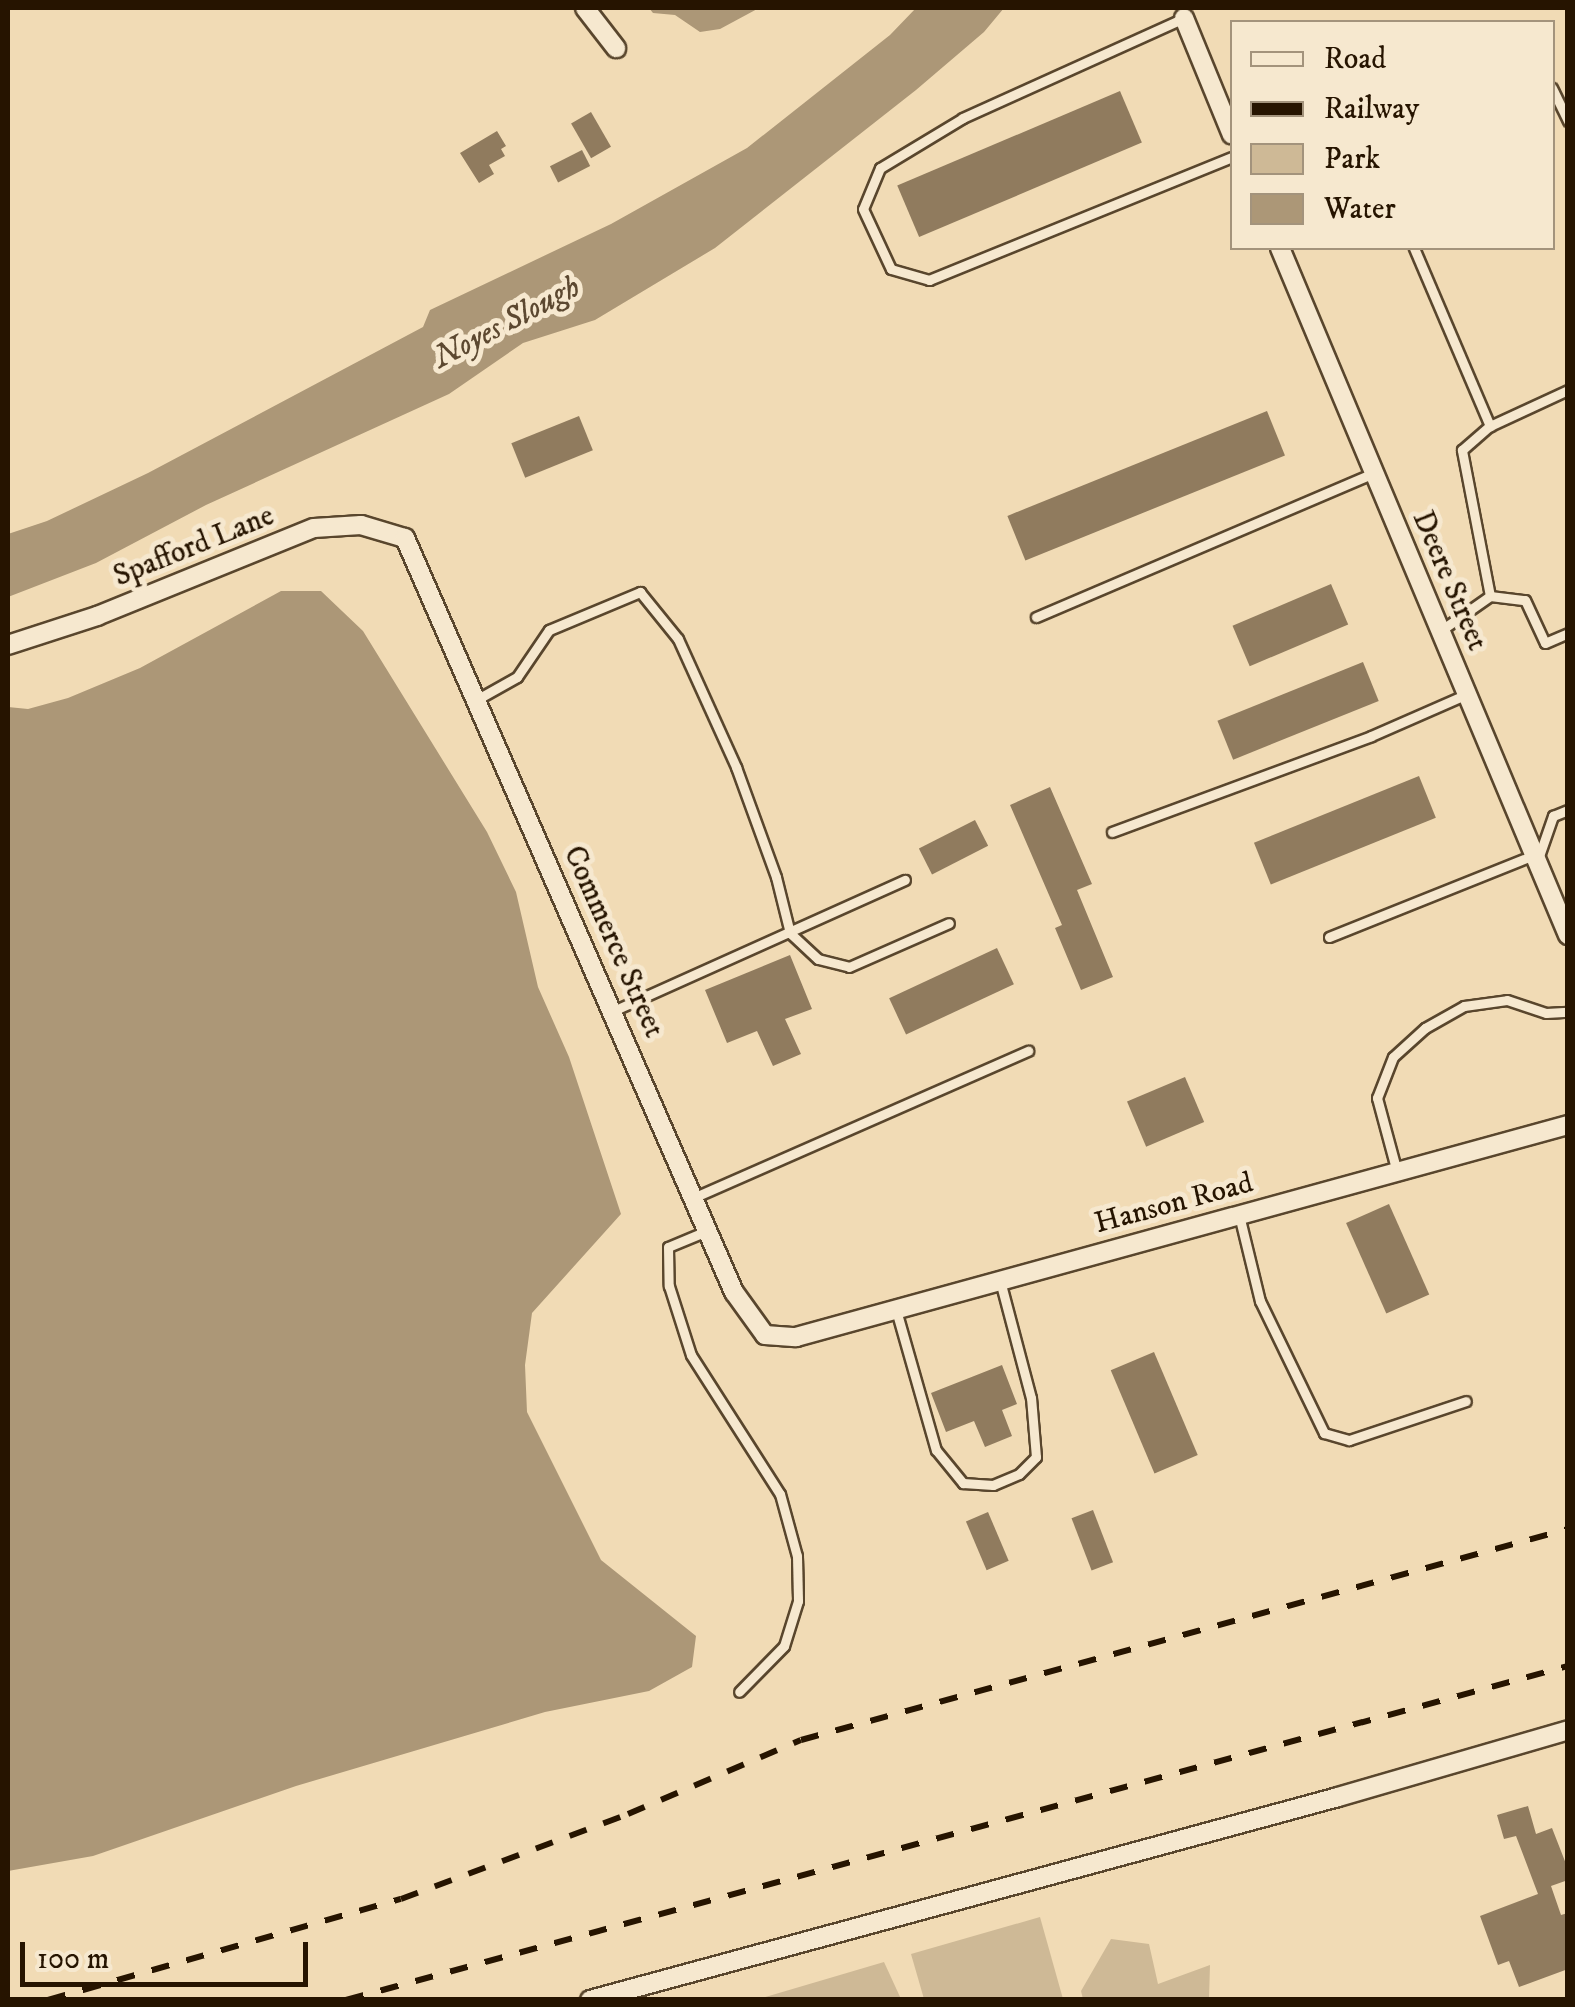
<!DOCTYPE html>
<style>
body{margin:0}
#map{position:relative;width:1575px;height:2007px;overflow:hidden;background:#f1dbb5;font-family:"IM FELL DW Pica",serif}
div>[style]{position:absolute}
[style*='--x']{left:calc(var(--x)*1px);top:calc(var(--y)*1px);width:calc(var(--w)*1px);rotate:calc(var(--a)*1deg)}
.green>*{inset:0;background:#ceb996}
.water>*{inset:0;background:#ac9777}
.building>*{inset:0;background:#907b5e;transform-origin:0 0}
.roads{filter:drop-shadow(2px 0 #59462d) drop-shadow(-2px 0 #59462d) drop-shadow(0 2px #59462d) drop-shadow(0 -2px #59462d)}
.lane>*{height:9px;margin:-4.5px;padding:0 4.5px;transform-origin:4.5px;border-radius:4.5px;background:#f6e8cf}
.street>*{height:18px;margin:-9px;padding:0 9px;transform-origin:9px;border-radius:9px;background:#f6e8cf}
.rail>*{height:6px;margin-top:-3px;transform-origin:0;background:repeating-linear-gradient(90deg,#261400 0 18px,transparent 0 36px)}
span{translate:-50% -50%;white-space:nowrap;text-align:center;line-height:1.15;-webkit-text-stroke:10px #f6e8cf;paint-order:stroke}
.street-label{font-size:30px;color:#261400}
.water-label{font-size:32px;color:#5c4830;font-style:italic}
.frame{position:absolute;inset:0;border:10px solid #261400;pointer-events:none}
.legend{position:absolute;left:1230px;top:20px;width:325px;height:230px;box-sizing:border-box;background:#f6e8cf;border:2px solid #a3937c;margin:0;padding:12px 18px;list-style:none;font-size:30px;color:#261400}
.legend li{display:flex;align-items:center;gap:20px;height:50px}
.legend b{width:50px;border:2px solid #a3937c}
.scale{position:absolute;left:20px;top:1942px;width:288px;height:45px;box-sizing:border-box;border:5px solid #261400;border-top:0;padding-left:12px;font-size:30px;line-height:35px;white-space:nowrap;color:#261400;-webkit-text-stroke:8px #f6e8cf;paint-order:stroke}
</style>
<div id="map">
<div class="green">
<div style="clip-path:polygon(1040px 1917px,1063px 1999px,924px 1999px,911px 1954px)"></div>
<div style="clip-path:polygon(1111px 1939px,1149px 1944px,1158px 1984px,1210px 1965px,1209px 1999px,1083px 1999px,1081px 1991px)"></div>
<div style="clip-path:polygon(884px 1962px,901px 1999px,759px 1999px)"></div>
</div>
<div class="water">
<div style="clip-path:polygon(649px 8px,759px 8px,720px 29px,700px 32px,675px 15px,653px 13px)"></div>
<div style="clip-path:polygon(916px 8px,1004px 8px,984px 32px,916px 90px,715px 248px,595px 320px,523px 343px,449px 394px,206px 505px,96px 563px,8px 597px,8px 534px,47px 521px,148px 473px,423px 327px,430px 310px,611px 224px,747px 148px,890px 35px)"></div>
<div style="clip-path:polygon(281px 591px,321px 591px,363px 631px,487px 832px,516px 892px,538px 987px,569px 1057px,621px 1214px,532px 1313px,525px 1365px,527px 1412px,601px 1560px,696px 1636px,692px 1667px,649px 1691px,545px 1712px,296px 1786px,93px 1856px,8px 1871px,8px 707px,28px 709px,68px 698px,140px 668px)"></div>
</div>
<div class="building">
<div style="left:1120px;top:91px;width:56px;height:242px;rotate:67deg"></div>
<div style="left:591px;top:112px;width:40px;height:23px;rotate:60deg"></div>
<div style="clip-path:polygon(497px 131px,506px 146px,501px 149px,505px 156px,489px 165px,494px 174px,479px 183px,460px 153px)"></div>
<div style="left:582px;top:150px;width:18px;height:36px;rotate:63deg"></div>
<div style="left:1267px;top:411px;width:48px;height:280px;rotate:68deg"></div>
<div style="left:579px;top:416px;width:37px;height:73px;rotate:68deg"></div>
<div style="left:1331px;top:584px;width:44px;height:107px;rotate:67deg"></div>
<div style="left:1363px;top:662px;width:42px;height:157px;rotate:68deg"></div>
<div style="left:1419px;top:776px;width:45px;height:178px;rotate:68deg"></div>
<div style="clip-path:polygon(1050px 787px,1092px 884px,1077px 890px,1113px 977px,1081px 990px,1055px 928px,1062px 925px,1010px 805px)"></div>
<div style="left:975px;top:820px;width:29px;height:63px;rotate:63deg"></div>
<div style="left:997px;top:948px;width:40px;height:119px;rotate:65deg"></div>
<div style="clip-path:polygon(790px 955px,812px 1009px,785px 1019px,801px 1054px,773px 1066px,757px 1031px,727px 1043px,705px 990px)"></div>
<div style="left:1185px;top:1077px;width:49px;height:63px;rotate:67deg"></div>
<div style="left:1389px;top:1204px;width:99px;height:47px;rotate:66deg"></div>
<div style="left:1154px;top:1352px;width:112px;height:47px;rotate:67deg"></div>
<div style="clip-path:polygon(1002px 1365px,1017px 1404px,1002px 1410px,1012px 1436px,985px 1447px,974px 1421px,946px 1432px,931px 1393px)"></div>
<div style="left:1093px;top:1510px;width:56px;height:23px;rotate:69deg"></div>
<div style="left:988px;top:1512px;width:53px;height:24px;rotate:67deg"></div>
<div style="clip-path:polygon(1528px 1806px,1536px 1834px,1552px 1828px,1568px 1869px,1568px 1880px,1551px 1886px,1561px 1915px,1568px 1913px,1568px 1969px,1519px 1987px,1509px 1961px,1498px 1965px,1480px 1916px,1538px 1894px,1516px 1836px,1504px 1839px,1497px 1815px)"></div>
</div>
<div class="roads">
<div class="lane">
<div style="--x:1184;--y:18;--w:243;--a:155.7"></div>
<div style="--x:963;--y:118;--w:97;--a:148.9"></div>
<div style="--x:880;--y:168;--w:44;--a:112.5"></div>
<div style="--x:863;--y:209;--w:66;--a:65"></div>
<div style="--x:891;--y:269;--w:40;--a:16"></div>
<div style="--x:929;--y:280;--w:327;--a:-22.1"></div>
<div style="--x:1552;--y:88;--w:37;--a:64"></div>
<div style="--x:1414;--y:248;--w:194;--a:66.9"></div>
<div style="--x:1490;--y:596;--w:35;--a:7"></div>
<div style="--x:1525;--y:600;--w:47;--a:65.1"></div>
<div style="--x:1545;--y:643;--w:25;--a:-23"></div>
<div style="--x:1036;--y:617;--w:367;--a:-23.1"></div>
<div style="--x:1440;--y:631;--w:61;--a:-35"></div>
<div style="--x:1490;--y:596;--w:149;--a:-100.9"></div>
<div style="--x:1462;--y:450;--w:37;--a:-41"></div>
<div style="--x:1490;--y:426;--w:86;--a:-24.8"></div>
<div style="--x:476;--y:700;--w:47;--a:-29.3"></div>
<div style="--x:517;--y:677;--w:57;--a:-55.8"></div>
<div style="--x:549;--y:630;--w:99;--a:-22.7"></div>
<div style="--x:640;--y:592;--w:60;--a:51"></div>
<div style="--x:678;--y:639;--w:141;--a:65.6"></div>
<div style="--x:736;--y:767;--w:117;--a:70"></div>
<div style="--x:776;--y:877;--w:58;--a:76"></div>
<div style="--x:790;--y:933;--w:38;--a:43"></div>
<div style="--x:818;--y:959;--w:32;--a:14"></div>
<div style="--x:849;--y:967;--w:109;--a:-23.7"></div>
<div style="--x:1112;--y:832;--w:276;--a:-20.3"></div>
<div style="--x:1371;--y:736;--w:105;--a:-23.6"></div>
<div style="--x:1538;--y:859;--w:46;--a:-70.8"></div>
<div style="--x:1553;--y:816;--w:16;--a:-22"></div>
<div style="--x:1329;--y:937;--w:221;--a:-21.8"></div>
<div style="--x:613;--y:1011;--w:320;--a:-24.2"></div>
<div style="--x:1397;--y:1172;--w:77;--a:-105.1"></div>
<div style="--x:1377;--y:1098;--w:44;--a:-68.7"></div>
<div style="--x:1393;--y:1057;--w:43;--a:-42.2"></div>
<div style="--x:1425;--y:1028;--w:45;--a:-29.4"></div>
<div style="--x:1464;--y:1006;--w:43;--a:-7.9"></div>
<div style="--x:1507;--y:1000;--w:41;--a:18.4"></div>
<div style="--x:1546;--y:1013;--w:22;--a:-3"></div>
<div style="--x:695;--y:1197;--w:364;--a:-23.7"></div>
<div style="--x:1239;--y:1215;--w:89;--a:76.3"></div>
<div style="--x:1260;--y:1301;--w:147;--a:64.1"></div>
<div style="--x:1324;--y:1433;--w:26;--a:16"></div>
<div style="--x:1349;--y:1440;--w:123;--a:-18.4"></div>
<div style="--x:709;--y:1230;--w:44;--a:157.5"></div>
<div style="--x:668;--y:1247;--w:39;--a:89"></div>
<div style="--x:669;--y:1286;--w:72;--a:72.3"></div>
<div style="--x:691;--y:1355;--w:165;--a:57.4"></div>
<div style="--x:780;--y:1494;--w:64;--a:74.7"></div>
<div style="--x:797;--y:1556;--w:45;--a:88.7"></div>
<div style="--x:798;--y:1601;--w:47;--a:107.3"></div>
<div style="--x:784;--y:1646;--w:64;--a:134.4"></div>
<div style="--x:896;--y:1310;--w:146;--a:74.1"></div>
<div style="--x:936;--y:1450;--w:43;--a:50.7"></div>
<div style="--x:963;--y:1483;--w:30;--a:4"></div>
<div style="--x:993;--y:1485;--w:28;--a:-23"></div>
<div style="--x:1019;--y:1474;--w:24;--a:-45"></div>
<div style="--x:1036;--y:1457;--w:59;--a:-94.8"></div>
<div style="--x:1031;--y:1398;--w:121;--a:-104.8"></div>
</div>
<div class="street">
<div style="--x:585;--y:8;--w:51;--a:52.2"></div>
<div style="--x:1184;--y:18;--w:126;--a:67.7"></div>
<div style="--x:1280;--y:248;--w:745;--a:67.26"></div>
<div style="--x:8;--y:645;--w:94;--a:-18"></div>
<div style="--x:97;--y:616;--w:234;--a:-22.1"></div>
<div style="--x:314;--y:528;--w:47;--a:-3.7"></div>
<div style="--x:361;--y:525;--w:46;--a:16.5"></div>
<div style="--x:405;--y:538;--w:823;--a:66.43"></div>
<div style="--x:734;--y:1292;--w:53;--a:54.2"></div>
<div style="--x:765;--y:1335;--w:31;--a:4"></div>
<div style="--x:796;--y:1337;--w:801;--a:-15.36"></div>
<div style="--x:590;--y:2000;--w:775;--a:-15.18"></div>
<div style="--x:1338;--y:1797;--w:240;--a:-16.2"></div>
</div>
</div>
<div class="rail">
<div style="--x:48;--y:2000;--w:367;--a:-16"></div>
<div style="--x:401;--y:1899;--w:242;--a:-20.5"></div>
<div style="--x:628;--y:1814;--w:188;--a:-23.2"></div>
<div style="--x:801;--y:1740;--w:795;--a:-15.38"></div>
<div style="--x:346;--y:2000;--w:1267;--a:-15.29"></div>
</div>
<div class="street-label">
<span style="left:194px;top:547px;rotate:-22deg">Spafford Lane</span>
<span style="left:1449px;top:581px;rotate:67deg">Deere Street</span>
<span style="left:613px;top:942px;rotate:66deg">Commerce Street</span>
<span style="left:1174px;top:1204px;rotate:-15deg">Hanson Road</span>
</div>
<div class="water-label">
<span style="left:507px;top:323px;rotate:-28deg">Noyes Slough</span>
</div>
<div class="frame"></div>
<ul class="legend">
<li><b style="height:12px;background:#f6e8cf"></b>Road</li>
<li><b style="height:12px;background:#261400"></b>Railway</li>
<li><b style="height:28px;background:#ceb996"></b>Park</li>
<li><b style="height:28px;background:#ac9777"></b>Water</li>
</ul>
<div class="scale">100 m</div>
</div>
